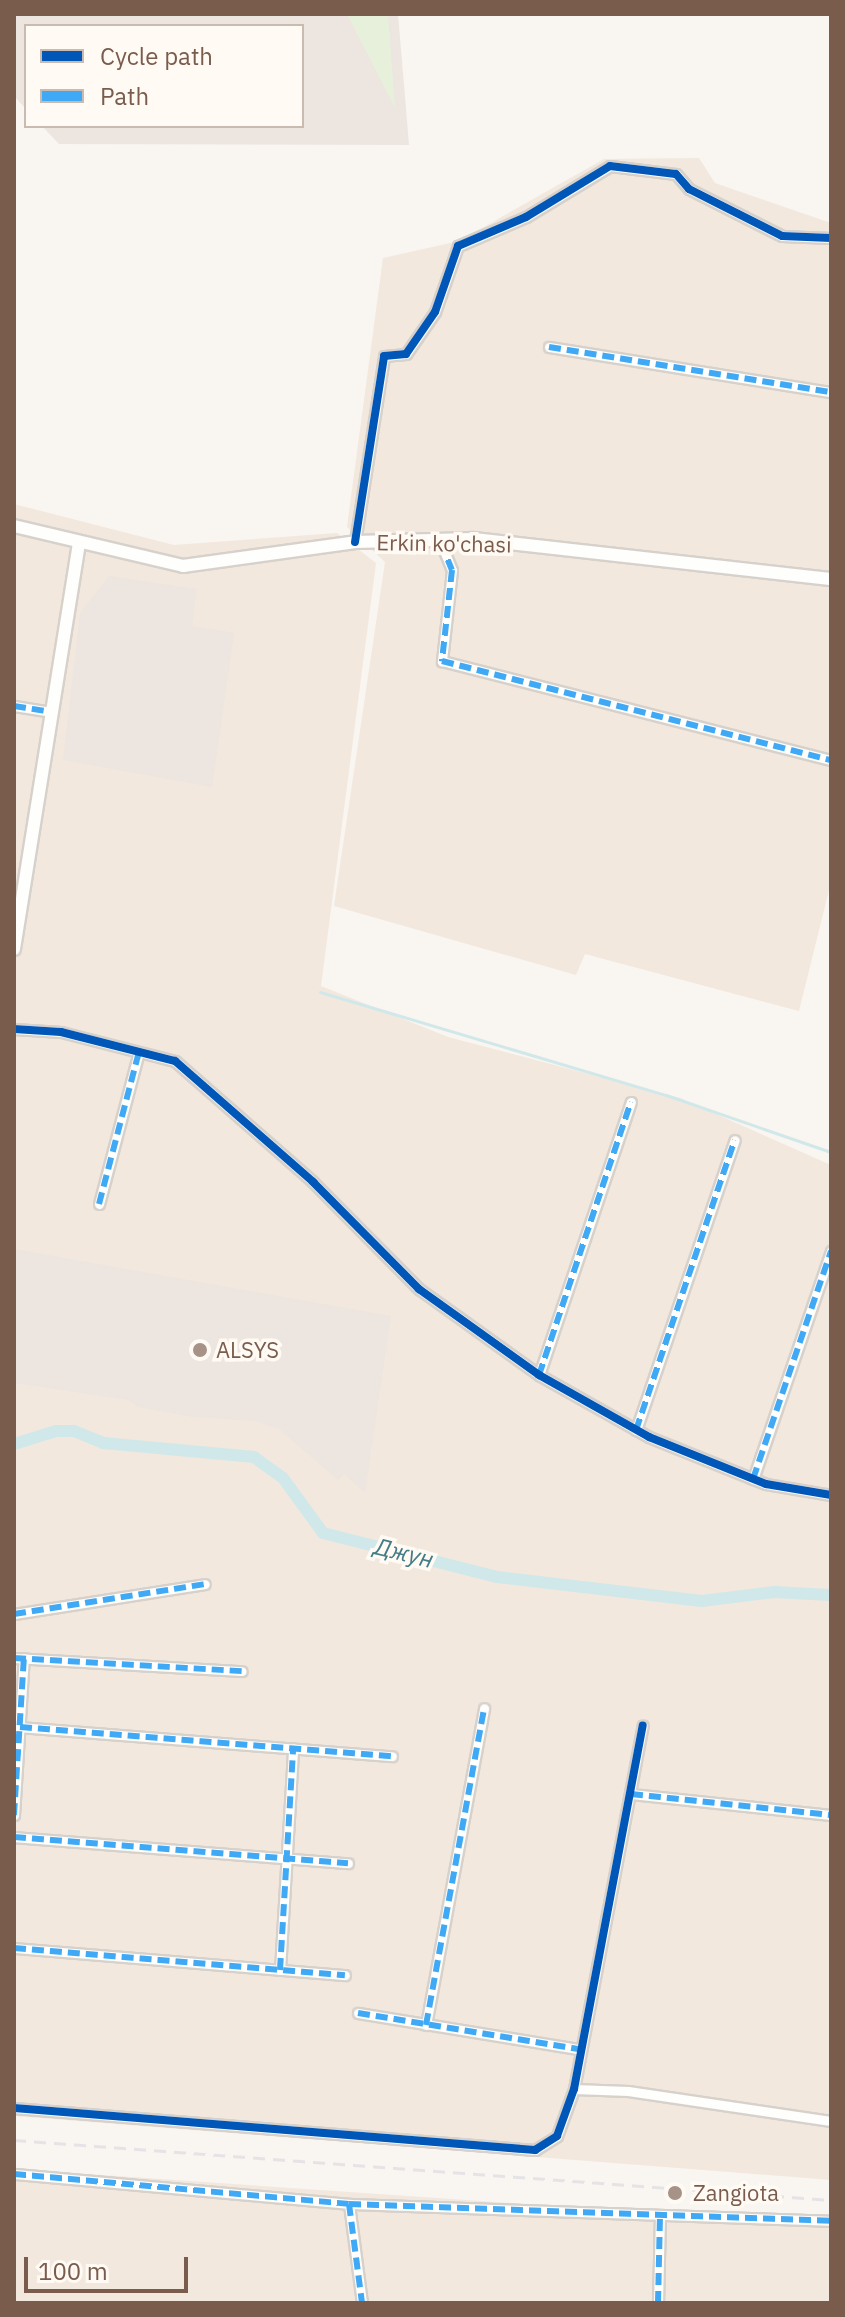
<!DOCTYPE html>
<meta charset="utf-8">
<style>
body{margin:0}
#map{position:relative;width:845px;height:2317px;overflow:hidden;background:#f9f5f0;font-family:"IBM Plex Sans",sans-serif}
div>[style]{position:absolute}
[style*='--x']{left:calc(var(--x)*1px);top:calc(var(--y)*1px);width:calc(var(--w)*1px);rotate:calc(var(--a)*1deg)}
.residential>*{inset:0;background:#f2e8de}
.industrial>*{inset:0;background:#ede5e0}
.green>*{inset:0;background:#e7f0db}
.stream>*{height:3px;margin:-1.5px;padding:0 1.5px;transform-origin:1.5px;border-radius:1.5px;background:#d0e8ea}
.canal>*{height:12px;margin:-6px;padding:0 6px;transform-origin:6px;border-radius:6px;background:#d0e8ea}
.roads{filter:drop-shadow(2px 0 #d7d1cb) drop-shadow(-2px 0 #d7d1cb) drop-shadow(0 2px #d7d1cb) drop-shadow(0 -2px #d7d1cb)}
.minor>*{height:9px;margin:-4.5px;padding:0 4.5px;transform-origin:4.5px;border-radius:4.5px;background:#fefefd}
.secondary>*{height:12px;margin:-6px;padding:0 6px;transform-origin:6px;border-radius:6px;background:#fefefd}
.rail>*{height:3px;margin-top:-1.5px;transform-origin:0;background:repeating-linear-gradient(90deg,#e6e3e7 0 12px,transparent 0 20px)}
.quiet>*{height:6px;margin-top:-3px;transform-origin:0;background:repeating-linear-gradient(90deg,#3fa9f5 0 12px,transparent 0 18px)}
.cycleway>*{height:8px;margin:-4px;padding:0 4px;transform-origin:4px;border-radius:4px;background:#0057b8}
.dots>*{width:22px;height:22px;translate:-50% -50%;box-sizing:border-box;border:4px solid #fffaf3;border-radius:50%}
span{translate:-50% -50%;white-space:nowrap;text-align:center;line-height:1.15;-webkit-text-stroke:7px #fffaf3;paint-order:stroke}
.street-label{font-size:22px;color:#7a5c4d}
.poi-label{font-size:22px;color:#7a5c4d}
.left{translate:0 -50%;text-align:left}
.water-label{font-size:24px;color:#437c86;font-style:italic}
.frame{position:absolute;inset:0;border:16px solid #7a5c4d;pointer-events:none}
.legend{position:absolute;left:24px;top:24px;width:280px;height:104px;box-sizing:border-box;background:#fffaf3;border:2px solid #cabbb1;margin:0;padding:10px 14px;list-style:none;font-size:24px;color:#7a5c4d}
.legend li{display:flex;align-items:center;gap:16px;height:40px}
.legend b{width:40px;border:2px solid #cabbb1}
.scale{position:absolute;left:24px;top:2257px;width:164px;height:36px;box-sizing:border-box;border:4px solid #7a5c4d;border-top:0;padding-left:10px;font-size:24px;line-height:28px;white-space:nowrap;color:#7a5c4d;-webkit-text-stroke:6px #fffaf3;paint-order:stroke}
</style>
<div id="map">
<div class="residential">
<div style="clip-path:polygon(699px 158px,715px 183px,831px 223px,831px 882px,799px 1011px,585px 954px,576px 975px,334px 906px,385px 562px,347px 527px,383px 258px,459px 241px,604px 159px)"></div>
<div style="clip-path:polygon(14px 504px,174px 545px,337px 533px,376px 563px,321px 986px,448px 1037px,680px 1098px,831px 1165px,831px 2180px,14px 2116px)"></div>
<div style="clip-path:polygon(14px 2169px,831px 2225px,831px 2303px,14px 2303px)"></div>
</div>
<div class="industrial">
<div style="clip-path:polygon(14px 14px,398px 14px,409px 145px,59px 144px,42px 126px,302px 126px,302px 26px,26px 26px,26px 109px,14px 96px)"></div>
<div style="clip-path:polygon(109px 576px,197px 589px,192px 626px,234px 633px,212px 787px,63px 760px,80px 613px)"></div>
<div style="clip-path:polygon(14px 1249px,391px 1316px,365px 1493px,344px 1474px,338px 1480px,279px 1429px,255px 1421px,193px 1417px,138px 1407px,128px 1400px,14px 1383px)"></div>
</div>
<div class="green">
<div style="clip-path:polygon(347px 14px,388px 14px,395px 108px)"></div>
</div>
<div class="stream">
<div style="--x:320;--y:992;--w:361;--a:16.6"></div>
<div style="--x:666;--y:1095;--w:175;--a:19.1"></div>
</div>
<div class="canal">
<div style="--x:14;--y:1444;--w:44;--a:-17.2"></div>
<div style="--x:56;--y:1431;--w:18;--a:0"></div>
<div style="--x:74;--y:1431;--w:31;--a:22"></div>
<div style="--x:103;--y:1443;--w:152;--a:5.3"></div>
<div style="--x:254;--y:1457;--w:36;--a:36"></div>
<div style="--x:283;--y:1478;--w:68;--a:54"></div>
<div style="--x:323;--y:1533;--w:179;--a:14.2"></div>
<div style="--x:497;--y:1577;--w:206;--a:6.7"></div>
<div style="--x:702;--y:1601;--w:73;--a:-7.1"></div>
<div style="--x:774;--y:1592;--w:57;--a:3"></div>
</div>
<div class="roads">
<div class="minor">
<div style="--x:549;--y:347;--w:286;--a:9.1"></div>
<div style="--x:355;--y:542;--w:188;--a:-81.1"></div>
<div style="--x:384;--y:356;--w:22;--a:-5"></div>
<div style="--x:406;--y:354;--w:51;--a:-55.4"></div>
<div style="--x:435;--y:312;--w:70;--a:-70.8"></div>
<div style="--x:458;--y:246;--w:74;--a:-23.1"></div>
<div style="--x:526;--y:217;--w:98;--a:-31.3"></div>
<div style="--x:610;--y:166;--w:66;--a:6.9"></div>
<div style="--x:676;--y:174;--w:20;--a:49"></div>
<div style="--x:689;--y:189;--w:104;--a:26.8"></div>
<div style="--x:782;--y:236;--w:49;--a:2.3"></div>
<div style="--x:441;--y:543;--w:29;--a:68"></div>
<div style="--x:452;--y:570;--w:92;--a:96.3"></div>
<div style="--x:442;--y:661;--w:401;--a:14.3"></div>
<div style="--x:14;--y:706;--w:36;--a:9"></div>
<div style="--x:14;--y:1029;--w:47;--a:3.7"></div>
<div style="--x:61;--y:1032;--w:118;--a:14.3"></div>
<div style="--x:175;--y:1061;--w:184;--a:41.2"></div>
<div style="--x:313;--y:1182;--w:151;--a:45.3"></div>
<div style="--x:419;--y:1289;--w:148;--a:35.6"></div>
<div style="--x:539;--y:1375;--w:126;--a:29.4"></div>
<div style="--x:649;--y:1437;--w:126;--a:21.9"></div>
<div style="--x:766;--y:1484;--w:66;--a:9.6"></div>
<div style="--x:99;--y:1204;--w:157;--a:-75.3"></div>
<div style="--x:539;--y:1375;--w:288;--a:-71.4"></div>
<div style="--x:636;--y:1430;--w:306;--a:-71.2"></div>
<div style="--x:753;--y:1479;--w:241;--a:-71.1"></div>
<div style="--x:14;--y:1614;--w:193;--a:-8.9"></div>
<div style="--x:14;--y:1658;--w:228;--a:3.3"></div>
<div style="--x:20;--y:1727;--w:373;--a:4.5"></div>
<div style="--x:631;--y:1794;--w:201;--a:6"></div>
<div style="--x:14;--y:1815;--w:157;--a:-86.4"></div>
<div style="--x:14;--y:1837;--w:335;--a:4.5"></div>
<div style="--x:14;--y:1948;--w:332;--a:4.7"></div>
<div style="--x:280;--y:1970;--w:222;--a:-86.6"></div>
<div style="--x:358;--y:2013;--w:223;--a:9.3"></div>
<div style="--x:426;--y:2025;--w:322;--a:-79.6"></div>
<div style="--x:574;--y:2089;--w:54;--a:2.1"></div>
<div style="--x:628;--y:2091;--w:205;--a:8.4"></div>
<div style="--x:14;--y:2108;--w:523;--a:4.61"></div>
<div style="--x:535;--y:2150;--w:26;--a:-32"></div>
<div style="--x:557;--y:2136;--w:50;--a:-70.1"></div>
<div style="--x:574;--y:2089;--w:370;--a:-79.3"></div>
<div style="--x:14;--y:2174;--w:336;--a:5.1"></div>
<div style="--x:349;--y:2204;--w:482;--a:2"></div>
<div style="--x:349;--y:2204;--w:100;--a:82.5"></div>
<div style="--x:658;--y:2303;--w:86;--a:-88.7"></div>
</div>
<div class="secondary">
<div style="--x:14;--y:526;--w:174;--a:13.3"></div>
<div style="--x:183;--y:566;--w:174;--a:-7.9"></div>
<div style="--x:355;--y:542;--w:118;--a:-1.5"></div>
<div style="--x:473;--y:539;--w:360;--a:6.4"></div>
<div style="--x:14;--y:949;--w:410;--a:-80.9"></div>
</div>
</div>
<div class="rail">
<div style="--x:14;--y:2140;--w:819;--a:4.2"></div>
</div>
<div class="quiet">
<div style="--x:549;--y:347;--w:286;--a:9.1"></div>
<div style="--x:441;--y:543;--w:29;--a:68"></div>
<div style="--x:452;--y:570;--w:92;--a:96.3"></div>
<div style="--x:442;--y:661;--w:401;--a:14.3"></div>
<div style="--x:14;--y:706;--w:36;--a:9"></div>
<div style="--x:99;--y:1204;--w:157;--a:-75.3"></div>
<div style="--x:539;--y:1375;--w:288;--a:-71.4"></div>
<div style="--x:636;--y:1430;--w:306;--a:-71.2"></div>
<div style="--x:753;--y:1479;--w:241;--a:-71.1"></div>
<div style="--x:14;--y:1614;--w:193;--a:-8.9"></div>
<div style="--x:14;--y:1658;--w:228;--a:3.3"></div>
<div style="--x:20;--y:1727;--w:373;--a:4.5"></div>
<div style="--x:631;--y:1794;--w:201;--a:6"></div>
<div style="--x:14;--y:1815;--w:157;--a:-86.4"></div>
<div style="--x:14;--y:1837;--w:335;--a:4.5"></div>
<div style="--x:14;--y:1948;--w:332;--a:4.7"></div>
<div style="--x:280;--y:1970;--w:222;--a:-86.6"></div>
<div style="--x:358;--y:2013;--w:223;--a:9.3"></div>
<div style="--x:426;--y:2025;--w:322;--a:-79.6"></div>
<div style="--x:14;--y:2174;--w:336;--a:5.1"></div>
<div style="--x:349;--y:2204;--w:482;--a:2"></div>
<div style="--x:349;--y:2204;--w:100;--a:82.5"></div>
<div style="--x:658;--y:2303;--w:86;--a:-88.7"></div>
</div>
<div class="cycleway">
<div style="--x:355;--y:542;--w:188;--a:-81.1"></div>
<div style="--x:384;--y:356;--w:22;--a:-5"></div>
<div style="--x:406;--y:354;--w:51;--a:-55.4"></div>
<div style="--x:435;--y:312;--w:70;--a:-70.8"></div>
<div style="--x:458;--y:246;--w:74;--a:-23.1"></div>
<div style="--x:526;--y:217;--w:98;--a:-31.3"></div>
<div style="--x:610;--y:166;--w:66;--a:6.9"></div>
<div style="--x:676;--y:174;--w:20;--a:49"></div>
<div style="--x:689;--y:189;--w:104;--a:26.8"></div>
<div style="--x:782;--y:236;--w:49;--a:2.3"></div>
<div style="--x:14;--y:1029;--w:47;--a:3.7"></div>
<div style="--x:61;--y:1032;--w:118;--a:14.3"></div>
<div style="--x:175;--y:1061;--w:184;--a:41.2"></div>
<div style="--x:313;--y:1182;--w:151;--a:45.3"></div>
<div style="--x:419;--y:1289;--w:148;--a:35.6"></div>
<div style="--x:539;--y:1375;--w:126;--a:29.4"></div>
<div style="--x:649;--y:1437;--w:126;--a:21.9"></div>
<div style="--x:766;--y:1484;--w:66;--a:9.6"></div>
<div style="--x:14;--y:2108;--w:523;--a:4.61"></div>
<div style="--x:535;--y:2150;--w:26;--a:-32"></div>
<div style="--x:557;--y:2136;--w:50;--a:-70.1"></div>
<div style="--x:574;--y:2089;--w:370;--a:-79.3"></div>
</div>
<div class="dots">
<div style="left:200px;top:1350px;background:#a69286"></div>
<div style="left:675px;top:2193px;background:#a69286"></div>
</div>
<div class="street-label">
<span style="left:444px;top:543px;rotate:1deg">Erkin ko'chasi</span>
</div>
<div class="poi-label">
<span class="left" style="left:216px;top:1350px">ALSYS</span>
<span class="left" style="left:693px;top:2193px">Zangiota</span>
</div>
<div class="water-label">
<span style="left:404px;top:1553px;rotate:14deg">Джун</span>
</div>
<div class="frame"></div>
<ul class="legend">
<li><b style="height:10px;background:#0057b8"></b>Cycle path</li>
<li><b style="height:10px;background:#3fa9f5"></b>Path</li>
</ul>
<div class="scale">100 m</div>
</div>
